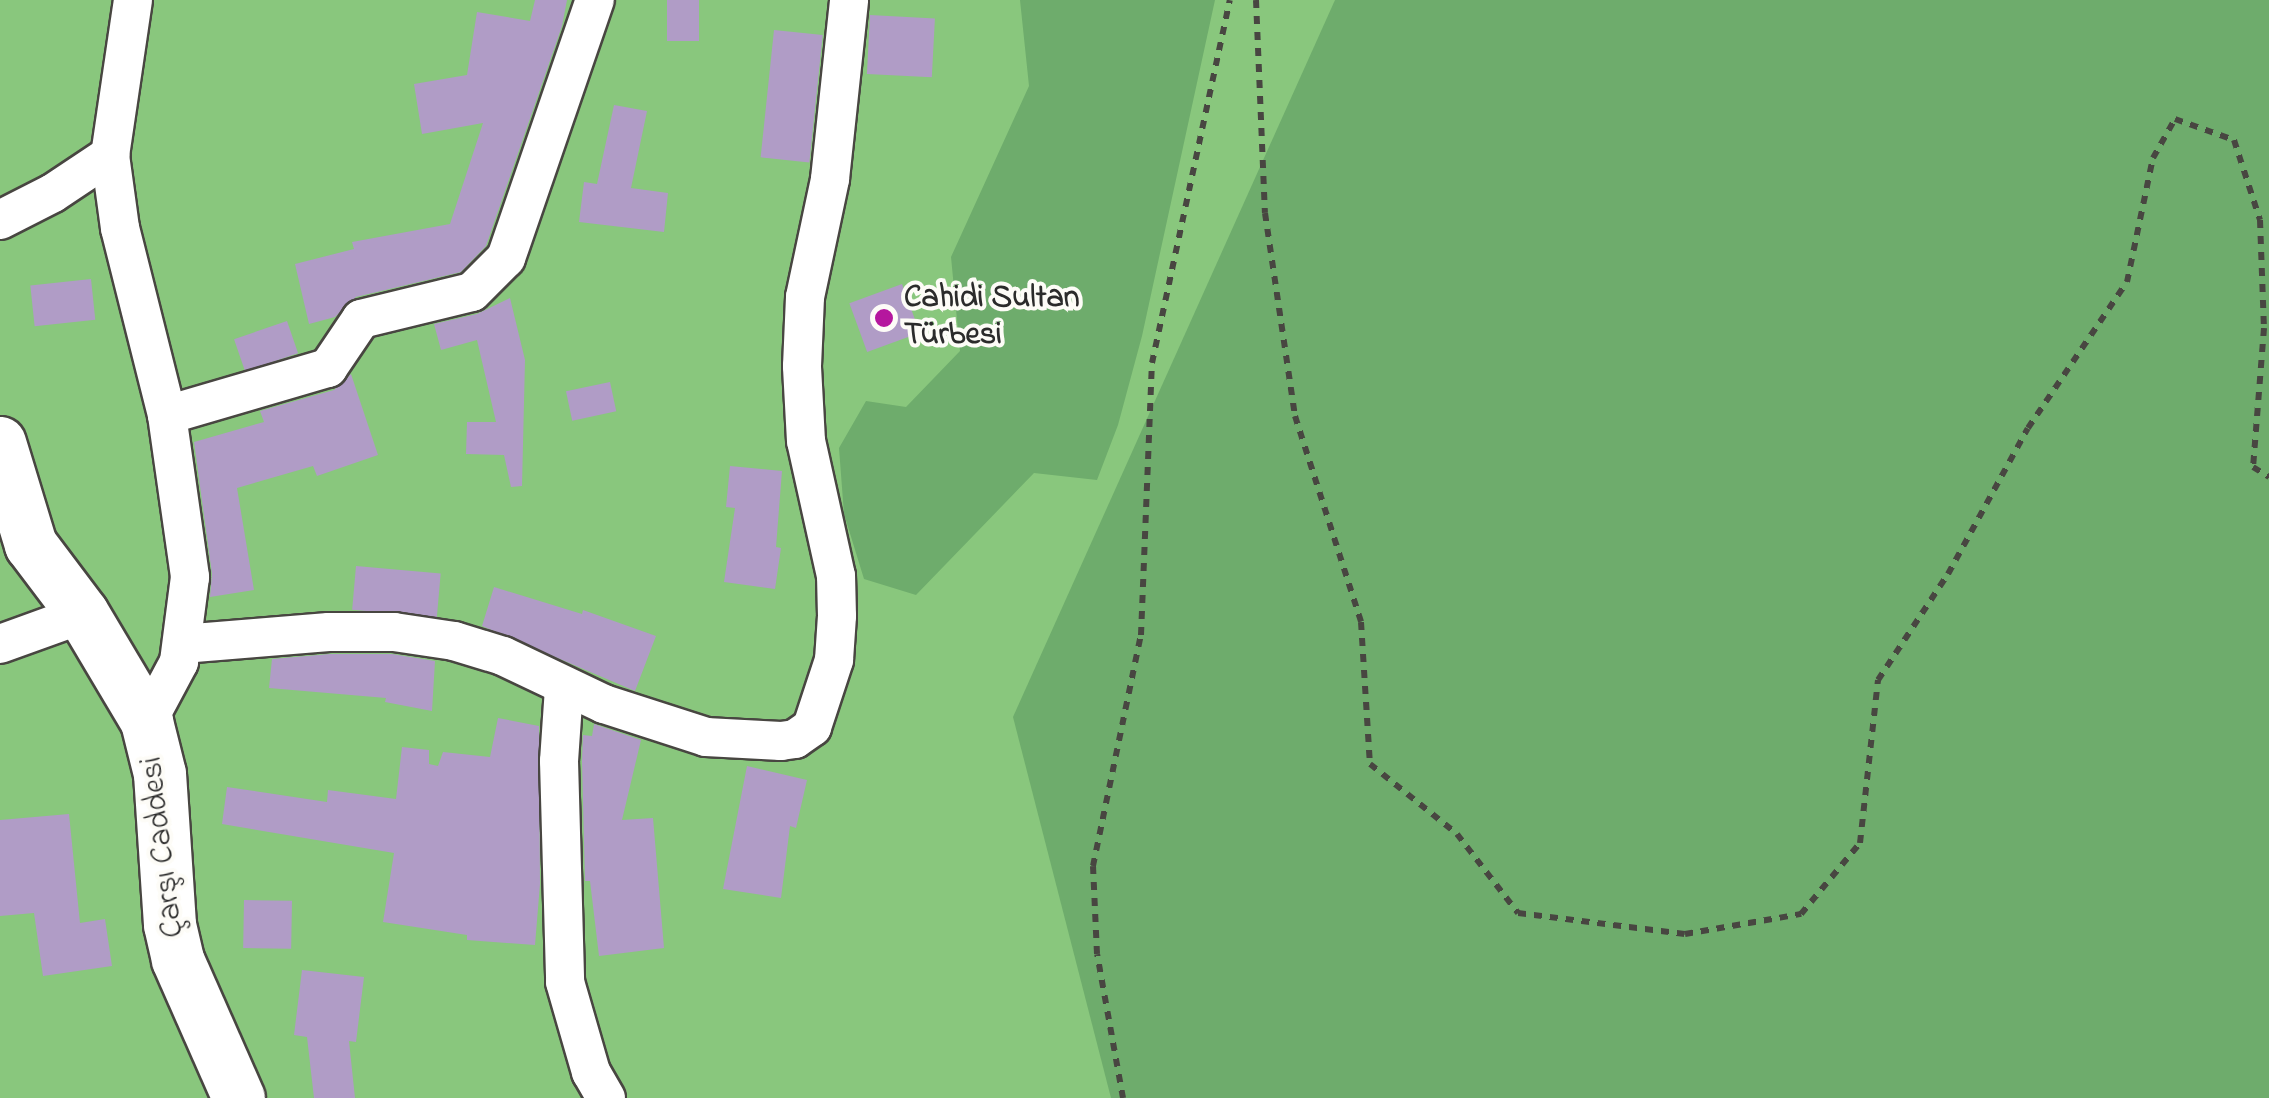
<!DOCTYPE html>
<meta charset="utf-8">
<style>
body{margin:0}
#map{position:relative;width:2269px;height:1098px;overflow:hidden;background:#eedfbe;font-family:"Indie Flower",sans-serif}
div>[style]{position:absolute}
[style*='--x']{left:calc(var(--x)*1px);top:calc(var(--y)*1px);width:calc(var(--w)*1px);rotate:calc(var(--a)*1deg)}
.green>*{inset:0;background:#89c77d;transform-origin:0 0}
.forest>*{inset:0;background:#6eac6c}
.building>*{inset:0;background:#b09cc6;transform-origin:0 0}
.path>*{height:6px;margin-top:-3px;transform-origin:0;background:repeating-linear-gradient(90deg,#484641 0 8px,transparent 0 16px)}
.roads{filter:drop-shadow(2px 0 #484641) drop-shadow(-2px 0 #484641) drop-shadow(0 2px #484641) drop-shadow(0 -2px #484641)}
.street>*{height:38px;margin:-19px;padding:0 19px;transform-origin:19px;border-radius:19px;background:#fff}
.secondary>*{height:52px;margin:-26px;padding:0 26px;transform-origin:26px;border-radius:26px;background:#fff}
.dots>*{width:28px;height:28px;translate:-50% -50%;box-sizing:border-box;border:5px solid #fdfcf7;border-radius:50%}
span{translate:-50% -50%;white-space:nowrap;text-align:center;line-height:1.15;-webkit-text-stroke:8px #fdfcf7;paint-order:stroke}
.poi-label{font-size:32px;color:#2b2b2b;font-weight:700}
.left{translate:0 -50%;text-align:left}
.street-label{font-size:32px;color:#2b2b2b}
</style>
<div id="map">
<div class="green">
<div style="left:0;top:0;width:2269px;height:1098px"></div>
</div>
<div class="forest">
<div style="clip-path:polygon(1020px 0,1215px 0,1142px 336px,1118px 425px,1097px 480px,1034px 473px,916px 595px,864px 579px,844px 514px,839px 448px,866px 401px,906px 407px,960px 351px,951px 257px,1029px 86px)"></div>
<div style="clip-path:polygon(1335px 0,2269px 0,2269px 1098px,1111px 1098px,1013px 717px)"></div>
</div>
<div class="building">
<div style="clip-path:polygon(535px 0,567px 0,562px 26px,486px 246px,461px 272px,356px 297px,335px 317px,309px 324px,295px 264px,354px 249px,352px 242px,450px 224px,483px 123px,422px 134px,414px 84px,467px 75px,477px 12px,530px 21px)"></div>
<div style="left:667px;top:0;width:32px;height:41px"></div>
<div style="left:870px;top:15px;width:65px;height:59px;rotate:3deg"></div>
<div style="left:774px;top:30px;width:49px;height:128px;rotate:6deg"></div>
<div style="clip-path:polygon(614px 105px,647px 111px,631px 188px,668px 193px,664px 232px,579px 222px,584px 182px,597px 184px)"></div>
<div style="left:91px;top:279px;width:41px;height:61px;rotate:84deg"></div>
<div style="left:902px;top:284px;width:52px;height:56px;rotate:70deg"></div>
<div style="clip-path:polygon(510px 298px,525px 360px,522px 486px,511px 487px,504px 455px,466px 454px,467px 422px,496px 422px,477px 340px,441px 350px,434px 324px,477px 314px)"></div>
<div style="left:287px;top:321px;width:34px;height:56px;rotate:71deg"></div>
<div style="clip-path:polygon(351px 374px,378px 455px,317px 476px,313px 466px,237px 488px,254px 590px,210px 597px,212px 574px,194px 442px,264px 422px,260px 411px,334px 390px)"></div>
<div style="left:610px;top:382px;width:30px;height:45px;rotate:78deg"></div>
<div style="clip-path:polygon(730px 466px,782px 471px,776px 547px,781px 548px,775px 589px,724px 582px,735px 508px,726px 507px)"></div>
<div style="left:356px;top:566px;width:85px;height:44px;rotate:5deg"></div>
<div style="clip-path:polygon(494px 587px,582px 614px,583px 610px,656px 636px,635px 691px,482px 626px)"></div>
<div style="clip-path:polygon(330px 654px,392px 654px,435px 661px,432px 711px,385px 702px,386px 698px,269px 688px,272px 659px)"></div>
<div style="clip-path:polygon(498px 718px,539px 726px,540px 884px,535px 945px,467px 940px,467px 935px,383px 922px,394px 853px,222px 824px,227px 787px,327px 802px,328px 790px,396px 799px,402px 747px,429px 750px,429px 764px,438px 766px,443px 752px,490px 757px)"></div>
<div style="clip-path:polygon(594px 724px,641px 740px,622px 820px,653px 818px,664px 948px,599px 956px,590px 881px,585px 881px,582px 761px,583px 735px,592px 736px)"></div>
<div style="clip-path:polygon(747px 766px,807px 780px,796px 828px,790px 826px,781px 898px,723px 889px)"></div>
<div style="clip-path:polygon(69px 814px,80px 923px,105px 919px,112px 966px,43px 976px,34px 913px,0 916px,0 820px)"></div>
<div style="left:244px;top:900px;width:48px;height:48px;rotate:1deg"></div>
<div style="clip-path:polygon(302px 970px,364px 977px,356px 1042px,349px 1041px,355px 1098px,314px 1098px,307px 1037px,294px 1035px)"></div>
</div>
<div class="path">
<div style="--x:1256;--y:0;--w:213;--a:87.6"></div>
<div style="--x:1265;--y:213;--w:205;--a:81.6"></div>
<div style="--x:1295;--y:416;--w:216;--a:72.2"></div>
<div style="--x:1361;--y:622;--w:142;--a:86.4"></div>
<div style="--x:1370;--y:764;--w:112;--a:38.8"></div>
<div style="--x:1457;--y:834;--w:100;--a:52.3"></div>
<div style="--x:1518;--y:913;--w:168;--a:7.2"></div>
<div style="--x:1685;--y:934;--w:118;--a:-9.8"></div>
<div style="--x:1801;--y:914;--w:92;--a:-50.3"></div>
<div style="--x:1860;--y:843;--w:164;--a:-83.7"></div>
<div style="--x:1878;--y:680;--w:127;--a:-56.6"></div>
<div style="--x:1948;--y:574;--w:166;--a:-61.3"></div>
<div style="--x:2028;--y:428;--w:176;--a:-55.9"></div>
<div style="--x:2127;--y:282;--w:127;--a:-78.2"></div>
<div style="--x:2153;--y:158;--w:45;--a:-60.6"></div>
<div style="--x:2175;--y:119;--w:63;--a:19.6"></div>
<div style="--x:2234;--y:140;--w:84;--a:72"></div>
<div style="--x:2260;--y:220;--w:108;--a:87.9"></div>
<div style="--x:2264;--y:328;--w:139;--a:94.5"></div>
<div style="--x:2253;--y:467;--w:19;--a:32"></div>
<div style="--x:1123;--y:1098;--w:146;--a:-100.2"></div>
<div style="--x:1097;--y:954;--w:88;--a:-92.6"></div>
<div style="--x:1093;--y:866;--w:236;--a:-78.3"></div>
<div style="--x:1141;--y:635;--w:272;--a:-87.7"></div>
<div style="--x:1152;--y:363;--w:371;--a:-77.9"></div>
</div>
<div class="roads">
<div class="street">
<div style="--x:133;--y:0;--w:157;--a:98.4"></div>
<div style="--x:110;--y:155;--w:74;--a:82.2"></div>
<div style="--x:120;--y:228;--w:193;--a:75.9"></div>
<div style="--x:167;--y:415;--w:164;--a:81.9"></div>
<div style="--x:190;--y:577;--w:86;--a:97.4"></div>
<div style="--x:179;--y:662;--w:68;--a:118.1"></div>
<div style="--x:0;--y:220;--w:59;--a:-27"></div>
<div style="--x:53;--y:193;--w:69;--a:-33.7"></div>
<div style="--x:167;--y:415;--w:168;--a:-16.3"></div>
<div style="--x:328;--y:368;--w:59;--a:-56"></div>
<div style="--x:361;--y:319;--w:114;--a:-13.7"></div>
<div style="--x:472;--y:292;--w:48;--a:-45"></div>
<div style="--x:506;--y:258;--w:273;--a:-71"></div>
<div style="--x:0;--y:644;--w:88;--a:-19.9"></div>
<div style="--x:182;--y:644;--w:147;--a:-4.7"></div>
<div style="--x:329;--y:632;--w:65;--a:0"></div>
<div style="--x:394;--y:632;--w:61;--a:8.5"></div>
<div style="--x:454;--y:641;--w:51;--a:17"></div>
<div style="--x:503;--y:656;--w:112;--a:25.4"></div>
<div style="--x:604;--y:704;--w:107;--a:17.9"></div>
<div style="--x:706;--y:737;--w:75;--a:3.1"></div>
<div style="--x:781;--y:741;--w:14;--a:-8"></div>
<div style="--x:795;--y:739;--w:21;--a:-35"></div>
<div style="--x:812;--y:727;--w:71;--a:-71.8"></div>
<div style="--x:834;--y:660;--w:44;--a:-86.1"></div>
<div style="--x:837;--y:616;--w:40;--a:-91.4"></div>
<div style="--x:836;--y:576;--w:138;--a:-102.5"></div>
<div style="--x:806;--y:441;--w:75;--a:-93.1"></div>
<div style="--x:802;--y:366;--w:69;--a:-87.5"></div>
<div style="--x:805;--y:297;--w:121;--a:-78"></div>
<div style="--x:830;--y:179;--w:180;--a:-83.9"></div>
<div style="--x:564;--y:688;--w:73;--a:93.9"></div>
<div style="--x:559;--y:761;--w:221;--a:88.4"></div>
<div style="--x:565;--y:982;--w:94;--a:73.9"></div>
<div style="--x:591;--y:1072;--w:30;--a:60"></div>
</div>
<div class="secondary">
<div style="--x:0;--y:443;--w:107;--a:73.1"></div>
<div style="--x:31;--y:545;--w:86;--a:53"></div>
<div style="--x:83;--y:614;--w:126;--a:59.3"></div>
<div style="--x:147;--y:722;--w:54;--a:76"></div>
<div style="--x:160;--y:774;--w:151;--a:86.2"></div>
<div style="--x:170;--y:925;--w:36;--a:77"></div>
<div style="--x:178;--y:960;--w:151;--a:66.2"></div>
</div>
</div>
<div class="dots">
<div style="left:884px;top:318px;background:#b5179e"></div>
</div>
<div class="poi-label">
<span class="left" style="left:904px;top:318px">Cahidi Sultan<br>Türbesi</span>
</div>
<div class="street-label">
<span style="left:164px;top:847px;rotate:-97deg">Çarşı Caddesi</span>
</div>
</div>
